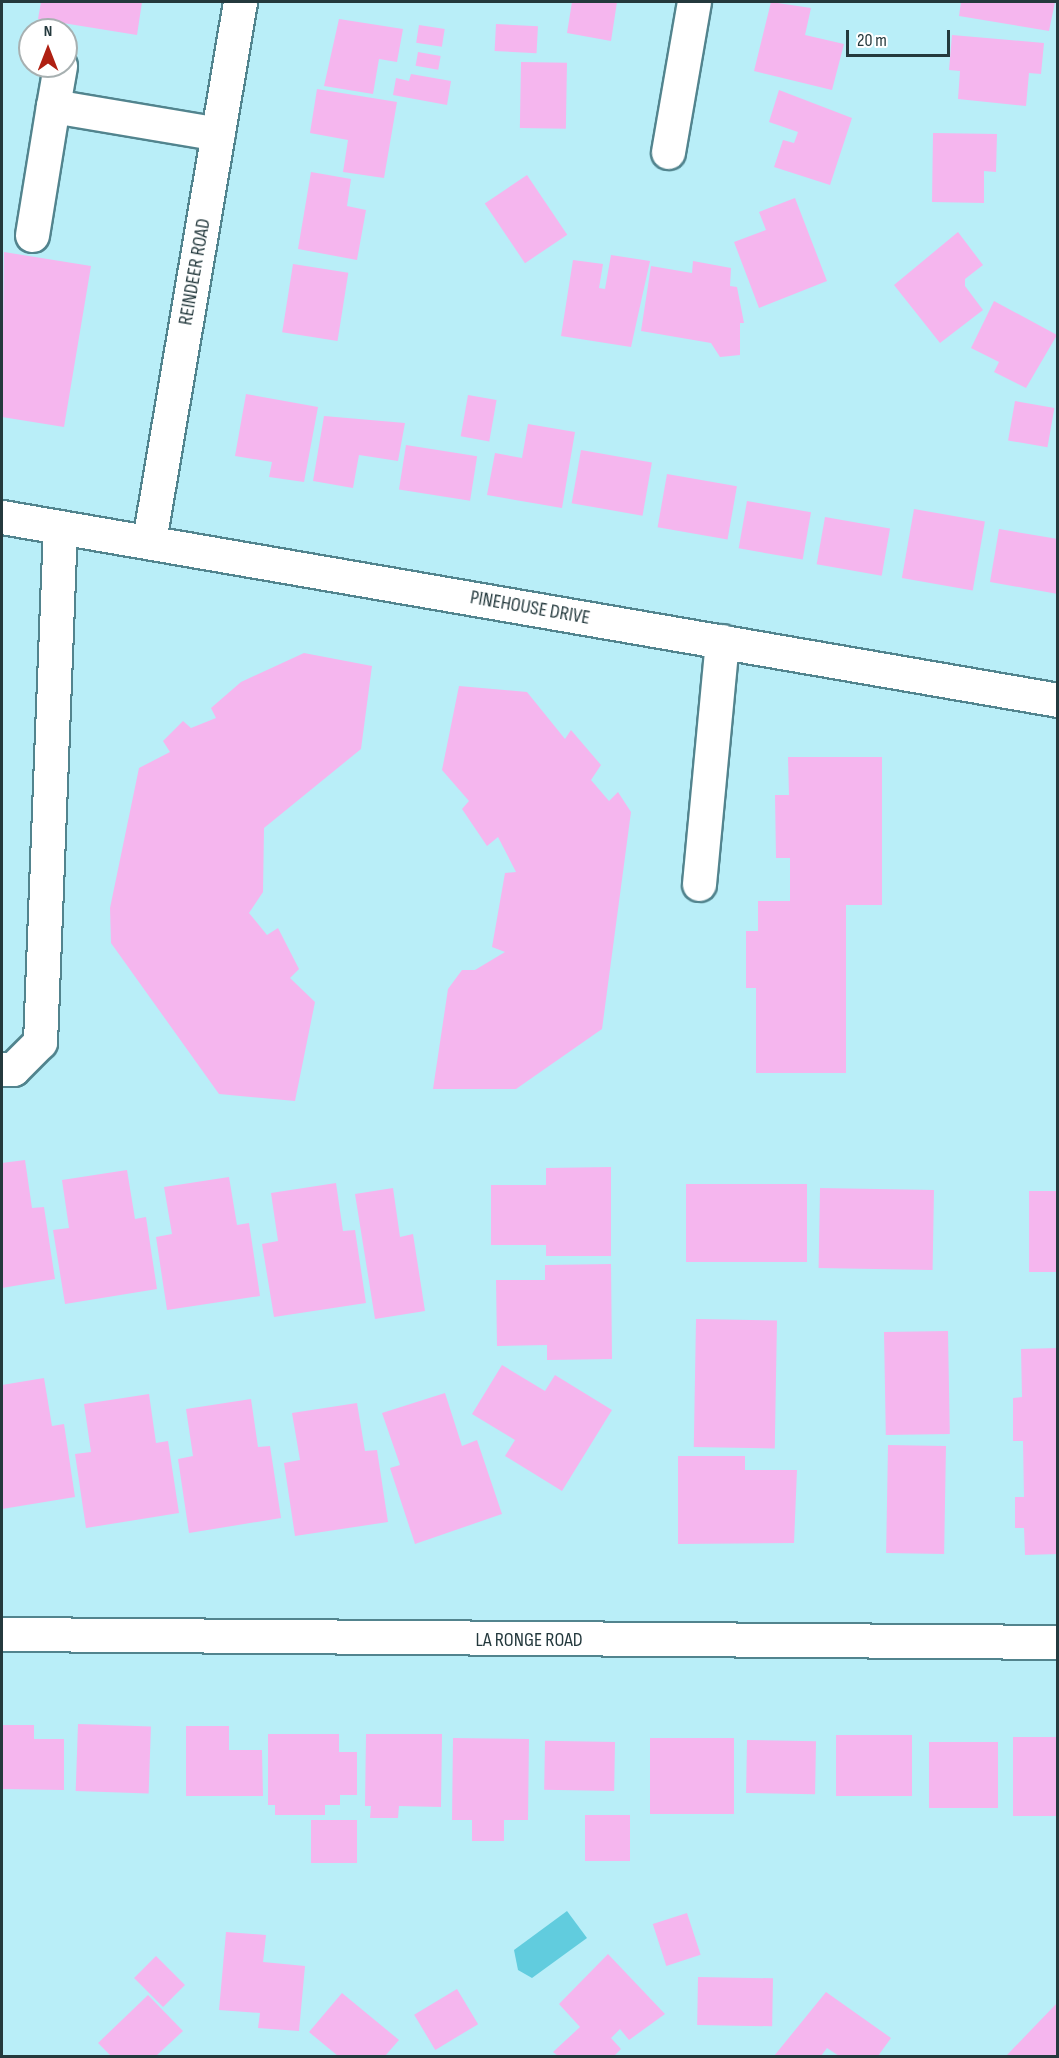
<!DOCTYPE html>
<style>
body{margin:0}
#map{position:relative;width:1059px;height:2058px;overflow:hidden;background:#b9eef8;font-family:"Sofia Sans Condensed",sans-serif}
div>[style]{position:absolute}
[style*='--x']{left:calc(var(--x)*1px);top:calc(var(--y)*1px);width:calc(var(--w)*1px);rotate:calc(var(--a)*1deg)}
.water>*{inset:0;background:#61ccde}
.building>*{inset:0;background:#f5b6ee;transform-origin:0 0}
.roads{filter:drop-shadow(2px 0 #52848e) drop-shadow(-2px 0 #52848e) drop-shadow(0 2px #52848e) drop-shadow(0 -2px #52848e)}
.minor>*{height:33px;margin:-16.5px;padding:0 16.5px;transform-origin:16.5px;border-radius:16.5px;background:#fff}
span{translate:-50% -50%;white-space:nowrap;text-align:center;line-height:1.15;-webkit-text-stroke:4.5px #fff;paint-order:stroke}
.street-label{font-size:20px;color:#24393d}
.frame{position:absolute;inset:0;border:3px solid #24393d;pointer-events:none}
.north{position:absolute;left:18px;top:18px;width:60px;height:60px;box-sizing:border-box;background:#fff;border:2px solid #a7b0b1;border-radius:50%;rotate:0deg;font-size:16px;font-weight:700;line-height:24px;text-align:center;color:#24393d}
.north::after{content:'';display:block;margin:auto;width:21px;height:27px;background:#af2012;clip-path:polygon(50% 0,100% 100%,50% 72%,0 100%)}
.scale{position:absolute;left:846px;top:30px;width:104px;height:27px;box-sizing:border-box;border:3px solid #24393d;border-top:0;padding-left:8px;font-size:18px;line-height:21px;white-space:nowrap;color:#24393d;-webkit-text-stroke:4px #fff;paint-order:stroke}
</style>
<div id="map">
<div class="water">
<div style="clip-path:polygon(567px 1911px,587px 1938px,532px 1978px,518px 1970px,514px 1950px)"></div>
</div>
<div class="building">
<div style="clip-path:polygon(41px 2px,142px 2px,137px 35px,38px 19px)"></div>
<div style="clip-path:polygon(572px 2px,617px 2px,611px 41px,567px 33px)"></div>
<div style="clip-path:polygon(771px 2px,811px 8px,805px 35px,844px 44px,832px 90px,754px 71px)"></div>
<div style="clip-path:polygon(961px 2px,1055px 2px,1049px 31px,959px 16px)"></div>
<div style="clip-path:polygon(339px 19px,403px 29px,397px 62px,379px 59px,373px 94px,324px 86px)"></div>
<div style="left:496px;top:24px;width:42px;height:27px;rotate:3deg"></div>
<div style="left:419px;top:25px;width:26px;height:18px;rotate:9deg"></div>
<div style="clip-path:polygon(952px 35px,1044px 43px,1041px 74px,1029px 73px,1026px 106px,958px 99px,960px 71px,949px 70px)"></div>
<div style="left:418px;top:52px;width:23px;height:14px;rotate:10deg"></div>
<div style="left:521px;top:62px;width:46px;height:66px;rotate:1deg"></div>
<div style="clip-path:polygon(411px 74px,451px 81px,447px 105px,393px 95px,396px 78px,409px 81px)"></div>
<div style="clip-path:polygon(317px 89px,397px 102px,384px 178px,343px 172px,348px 140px,310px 133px)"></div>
<div style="clip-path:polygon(779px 90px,852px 118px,830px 185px,774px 167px,783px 140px,794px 143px,798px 132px,769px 122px)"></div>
<div style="clip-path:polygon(933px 133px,997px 134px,996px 172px,984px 171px,984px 203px,932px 202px)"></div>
<div style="clip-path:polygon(311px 172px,351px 179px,347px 206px,366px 210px,357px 260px,298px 249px)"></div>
<div style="left:527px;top:175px;width:72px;height:51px;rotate:56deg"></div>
<div style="clip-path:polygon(795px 198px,827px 281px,759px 308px,734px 242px,766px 230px,759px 212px)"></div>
<div style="clip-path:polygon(958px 232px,983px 265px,965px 279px,965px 286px,983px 310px,940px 343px,894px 285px)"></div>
<div style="clip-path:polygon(4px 252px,91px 266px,64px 427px,2px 417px)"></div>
<div style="clip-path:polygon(611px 255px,650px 261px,631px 347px,561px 336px,573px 260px,603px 264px,599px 288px,605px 289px)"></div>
<div style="clip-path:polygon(693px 261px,731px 268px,730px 286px,737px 287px,744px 323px,740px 323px,740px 355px,720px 357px,711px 343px,641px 331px,651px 266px,692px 273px)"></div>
<div style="left:293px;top:264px;width:56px;height:69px;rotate:9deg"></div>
<div style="clip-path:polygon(994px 301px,1057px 335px,1026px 388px,994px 372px,999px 362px,971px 348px)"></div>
<div style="clip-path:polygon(246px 394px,318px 407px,304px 482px,269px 477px,272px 462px,235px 456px)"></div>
<div style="left:468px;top:395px;width:29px;height:42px;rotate:10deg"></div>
<div style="left:1015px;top:401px;width:40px;height:40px;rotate:10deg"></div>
<div style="clip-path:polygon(324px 416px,405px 423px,398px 461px,359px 455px,353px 488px,313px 481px)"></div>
<div style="clip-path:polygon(528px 424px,575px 432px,562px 508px,487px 495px,495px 453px,522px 458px)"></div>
<div style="left:406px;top:445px;width:72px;height:45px;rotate:9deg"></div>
<div style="left:581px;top:450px;width:72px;height:54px;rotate:10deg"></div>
<div style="left:667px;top:474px;width:71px;height:54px;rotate:10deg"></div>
<div style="left:747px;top:501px;width:65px;height:48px;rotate:10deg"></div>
<div style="left:914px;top:509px;width:72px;height:70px;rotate:10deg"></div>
<div style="left:825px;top:517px;width:66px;height:48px;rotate:10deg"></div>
<div style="clip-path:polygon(999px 529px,1058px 539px,1058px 594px,990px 582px)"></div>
<div style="clip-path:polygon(304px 653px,372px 666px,361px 749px,264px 828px,263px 892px,249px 913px,267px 935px,278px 928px,299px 969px,290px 978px,315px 1002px,295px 1101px,219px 1094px,111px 943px,110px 908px,139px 768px,170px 752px,163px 741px,183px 721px,191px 728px,216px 718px,211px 708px,241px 682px)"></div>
<div style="clip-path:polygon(459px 686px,527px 692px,565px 739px,571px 730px,601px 765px,591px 780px,609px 801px,618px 792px,631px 812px,602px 1029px,516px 1089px,433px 1089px,448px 989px,462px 970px,475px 970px,505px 952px,492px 947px,505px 873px,516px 872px,498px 837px,487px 846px,462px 809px,469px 801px,442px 770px)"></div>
<div style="clip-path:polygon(788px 757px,882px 757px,882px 905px,846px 905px,846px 1073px,756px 1073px,756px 988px,746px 988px,746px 931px,758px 931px,758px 901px,790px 901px,790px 858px,776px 858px,775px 795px,789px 795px)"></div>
<div style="clip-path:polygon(25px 1160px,32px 1208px,44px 1207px,55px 1279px,2px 1288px,2px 1163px)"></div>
<div style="clip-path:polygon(611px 1167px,611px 1256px,546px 1256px,546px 1245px,491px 1245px,491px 1185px,546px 1185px,546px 1168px)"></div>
<div style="clip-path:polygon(127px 1170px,135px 1219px,146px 1217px,157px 1289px,65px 1304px,53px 1230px,69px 1228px,62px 1180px)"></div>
<div style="clip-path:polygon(229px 1177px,237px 1225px,249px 1223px,260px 1296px,167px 1310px,156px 1237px,172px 1234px,164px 1187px)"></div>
<div style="clip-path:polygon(336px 1183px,343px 1231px,355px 1230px,366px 1303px,274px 1317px,262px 1244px,278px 1241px,271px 1193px)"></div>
<div style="left:686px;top:1184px;width:121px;height:78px"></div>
<div style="clip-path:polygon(393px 1188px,400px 1237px,413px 1234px,425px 1311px,375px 1319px,355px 1194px)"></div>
<div style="left:820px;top:1188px;width:114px;height:80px;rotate:1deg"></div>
<div style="left:1029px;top:1191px;width:29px;height:81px"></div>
<div style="clip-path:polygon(611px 1264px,612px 1359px,547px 1360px,547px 1345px,497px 1346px,496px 1280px,545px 1280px,545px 1265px)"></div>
<div style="left:696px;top:1319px;width:81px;height:128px;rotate:1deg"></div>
<div style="left:948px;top:1331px;width:103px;height:64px;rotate:89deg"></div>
<div style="clip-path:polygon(1058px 1348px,1058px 1554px,1025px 1555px,1024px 1528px,1015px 1528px,1015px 1497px,1024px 1497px,1023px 1441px,1013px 1441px,1013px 1398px,1022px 1397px,1021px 1349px)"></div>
<div style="clip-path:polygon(502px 1365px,545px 1391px,555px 1375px,612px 1410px,562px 1491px,505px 1456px,515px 1440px,472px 1414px)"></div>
<div style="clip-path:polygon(44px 1378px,52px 1426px,64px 1424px,75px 1497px,2px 1509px,2px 1385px)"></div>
<div style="clip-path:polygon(445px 1393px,462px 1446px,477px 1440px,502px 1514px,415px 1544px,390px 1468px,400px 1465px,382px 1413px)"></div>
<div style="clip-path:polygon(149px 1394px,156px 1443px,168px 1441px,179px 1513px,86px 1528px,75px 1454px,91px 1452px,84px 1404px)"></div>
<div style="clip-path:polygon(251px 1399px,258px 1447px,270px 1446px,281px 1518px,189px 1533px,178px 1459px,193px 1456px,186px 1409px)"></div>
<div style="clip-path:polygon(357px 1403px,365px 1451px,377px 1450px,388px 1522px,295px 1536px,284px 1463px,300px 1460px,292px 1413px)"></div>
<div style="left:888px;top:1445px;width:58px;height:108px;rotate:1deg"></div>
<div style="clip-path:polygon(678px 1456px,745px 1456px,745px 1470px,797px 1470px,794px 1543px,678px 1544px)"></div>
<div style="left:78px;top:1724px;width:73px;height:67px;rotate:2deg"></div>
<div style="clip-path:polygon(2px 1725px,34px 1725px,34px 1739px,64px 1739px,64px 1790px,2px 1789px)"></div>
<div style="clip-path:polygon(186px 1726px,229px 1726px,229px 1750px,262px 1750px,263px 1796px,186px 1796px)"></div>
<div style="clip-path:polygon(268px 1734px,339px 1734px,339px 1752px,357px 1752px,357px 1795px,340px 1795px,340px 1805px,325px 1805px,325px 1815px,275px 1815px,275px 1805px,268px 1805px)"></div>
<div style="clip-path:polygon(366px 1734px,442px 1734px,441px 1807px,399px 1806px,398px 1818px,370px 1818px,371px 1806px,365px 1806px)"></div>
<div style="left:912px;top:1735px;width:61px;height:76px;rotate:90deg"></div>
<div style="left:1013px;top:1737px;width:45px;height:79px"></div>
<div style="clip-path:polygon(453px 1738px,529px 1739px,528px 1820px,504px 1820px,504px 1841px,472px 1841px,472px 1820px,452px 1820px)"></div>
<div style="left:650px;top:1738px;width:84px;height:76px"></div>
<div style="left:747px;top:1740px;width:69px;height:53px;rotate:1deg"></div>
<div style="left:615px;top:1742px;width:49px;height:70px;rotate:91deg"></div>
<div style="left:929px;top:1742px;width:69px;height:66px"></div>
<div style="left:585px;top:1815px;width:45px;height:46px"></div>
<div style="left:311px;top:1820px;width:46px;height:43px"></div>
<div style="left:687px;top:1913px;width:44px;height:36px;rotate:72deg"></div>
<div style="clip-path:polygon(226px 1932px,266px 1935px,263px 1962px,305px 1966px,299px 2031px,258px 2028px,260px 2013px,219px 2010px)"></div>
<div style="clip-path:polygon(608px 1954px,665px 2014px,629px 2040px,620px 2029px,611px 2038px,621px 2049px,614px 2056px,558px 2056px,553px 2052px,580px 2027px,559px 2004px)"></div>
<div style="left:156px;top:1956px;width:41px;height:31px;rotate:45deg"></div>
<div style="left:698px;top:1977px;width:75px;height:48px;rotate:1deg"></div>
<div style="left:457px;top:1989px;width:41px;height:50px;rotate:59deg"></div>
<div style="clip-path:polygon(826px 1992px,891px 2038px,878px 2056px,839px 2056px,827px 2048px,821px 2056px,774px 2056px)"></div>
<div style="clip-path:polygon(342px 1993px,399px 2040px,385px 2056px,338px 2056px,309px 2032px)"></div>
<div style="clip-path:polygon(148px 1995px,183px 2031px,156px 2056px,111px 2056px,98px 2043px)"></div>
<div style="clip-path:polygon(1058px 2002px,1058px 2056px,1009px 2056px,1007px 2055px)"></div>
</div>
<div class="roads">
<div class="minor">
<div style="--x:53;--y:106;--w:41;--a:-80.1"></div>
<div style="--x:668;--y:152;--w:152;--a:-80.2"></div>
<div style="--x:32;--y:235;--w:131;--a:-80.8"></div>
<div style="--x:53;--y:106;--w:167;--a:9.6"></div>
<div style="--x:2;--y:517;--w:1072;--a:9.83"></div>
<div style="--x:149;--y:541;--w:547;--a:-80.42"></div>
<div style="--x:699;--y:884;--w:244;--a:-84.6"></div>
<div style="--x:2;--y:1069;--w:11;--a:0"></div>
<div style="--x:13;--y:1069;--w:38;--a:-45"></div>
<div style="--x:40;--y:1042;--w:515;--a:-87.78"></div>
<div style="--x:2;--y:1634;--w:1056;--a:0.43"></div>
</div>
</div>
<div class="street-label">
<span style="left:195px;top:272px;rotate:-80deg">REINDEER ROAD</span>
<span style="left:530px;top:608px;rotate:10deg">PINEHOUSE DRIVE</span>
<span style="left:529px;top:1640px">LA RONGE ROAD</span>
</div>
<div class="frame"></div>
<div class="north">N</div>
<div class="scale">20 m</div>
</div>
